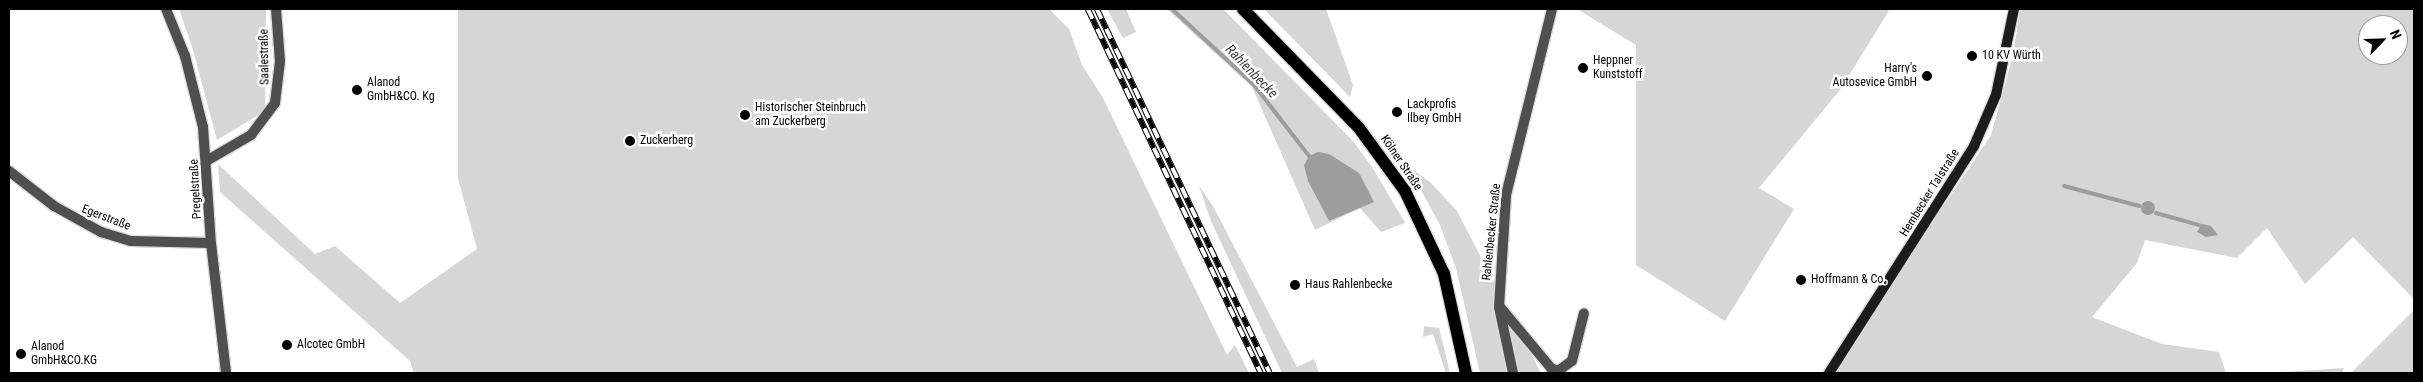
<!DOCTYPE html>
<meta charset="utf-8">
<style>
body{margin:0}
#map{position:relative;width:2423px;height:382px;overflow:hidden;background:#fff;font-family:"Roboto Condensed",sans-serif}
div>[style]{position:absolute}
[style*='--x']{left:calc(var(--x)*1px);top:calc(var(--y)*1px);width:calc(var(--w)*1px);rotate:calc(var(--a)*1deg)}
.green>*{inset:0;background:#d6d6d6}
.water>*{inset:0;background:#9d9d9d}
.round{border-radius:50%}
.stream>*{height:4px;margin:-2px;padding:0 2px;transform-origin:2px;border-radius:2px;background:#9d9d9d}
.roads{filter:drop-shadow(1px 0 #dbdbdb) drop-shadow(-1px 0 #dbdbdb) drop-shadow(0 1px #dbdbdb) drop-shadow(0 -1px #dbdbdb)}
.street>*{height:10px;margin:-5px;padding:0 5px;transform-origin:5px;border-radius:5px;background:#4f4f4f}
.secondary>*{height:10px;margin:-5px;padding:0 5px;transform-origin:5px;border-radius:5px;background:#1c1c1c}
.primary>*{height:12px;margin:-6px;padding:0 6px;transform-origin:6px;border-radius:6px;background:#000}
.rail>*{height:5.5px;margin-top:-2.75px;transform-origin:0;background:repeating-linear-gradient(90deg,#fff 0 11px,#000 0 22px);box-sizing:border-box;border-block:1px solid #000}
.dots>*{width:14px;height:14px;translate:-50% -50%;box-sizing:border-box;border:2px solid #fff;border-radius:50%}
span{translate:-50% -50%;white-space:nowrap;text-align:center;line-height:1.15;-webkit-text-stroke:5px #fff;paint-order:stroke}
.poi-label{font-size:12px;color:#000}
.left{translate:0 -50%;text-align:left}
.right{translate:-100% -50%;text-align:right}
.street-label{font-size:12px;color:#000}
.water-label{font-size:14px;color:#3e3e3e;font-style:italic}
.frame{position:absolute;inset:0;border:10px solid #000;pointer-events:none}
.north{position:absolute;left:2358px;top:15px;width:50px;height:50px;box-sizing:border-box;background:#fff;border:1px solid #999;border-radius:50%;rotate:66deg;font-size:14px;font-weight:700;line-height:20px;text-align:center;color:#000}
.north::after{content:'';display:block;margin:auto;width:18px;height:22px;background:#000;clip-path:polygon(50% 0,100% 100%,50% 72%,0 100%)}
</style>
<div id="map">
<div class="green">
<div style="clip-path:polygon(179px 9px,266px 9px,265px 111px,217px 140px,193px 50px)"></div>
<div style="clip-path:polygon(458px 9px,1049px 9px,1069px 29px,1082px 65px,1103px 98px,1227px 355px,1235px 345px,1249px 373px,414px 373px,410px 361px,220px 192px,218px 164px,315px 254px,335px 246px,400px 303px,477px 249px,458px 178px)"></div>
<div style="clip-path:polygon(1107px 9px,1126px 9px,1136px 32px,1123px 38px)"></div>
<div style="clip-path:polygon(1167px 9px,1223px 9px,1353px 141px,1374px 170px,1405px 223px,1381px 232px,1360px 208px,1315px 230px,1252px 87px)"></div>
<div style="clip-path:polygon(1264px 9px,1326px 9px,1353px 85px,1350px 97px)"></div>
<div style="clip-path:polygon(1577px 9px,1890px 9px,1840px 90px,1759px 188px,1794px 209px,1725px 321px,1636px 265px,1636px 45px)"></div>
<div style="clip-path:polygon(evenodd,2020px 9px,2414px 9px,2414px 299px,2353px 237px,2305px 284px,2267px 228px,2237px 258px,2145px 240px,2137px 263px,2092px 317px,2162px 344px,2219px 352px,2226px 373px,1836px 373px,1865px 323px,1991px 135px,2013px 55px,2020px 9px,2368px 25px,2398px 25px,2398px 55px,2368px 55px,2368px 25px)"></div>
<div style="clip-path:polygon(1408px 166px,1430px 182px,1457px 211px,1541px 373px,1480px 373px,1456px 268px,1440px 225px)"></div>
<div style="clip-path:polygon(1199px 186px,1213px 206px,1297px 367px,1314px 359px,1319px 373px,1282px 373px,1211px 221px)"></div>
<div style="clip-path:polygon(2414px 310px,2414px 373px,2351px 373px)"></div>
<div style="clip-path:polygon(1424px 326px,1439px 328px,1450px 373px,1446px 373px,1433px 334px,1423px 337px)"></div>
<div style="clip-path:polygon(2344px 368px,2342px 373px,2278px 373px,2282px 372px)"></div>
</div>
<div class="water">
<div style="clip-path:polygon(1318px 152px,1329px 154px,1359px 173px,1374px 202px,1329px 221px,1308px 181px,1304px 165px,1309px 156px)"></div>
<div class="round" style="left:2141px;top:201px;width:14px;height:14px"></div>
<div style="clip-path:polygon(2202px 224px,2211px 226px,2218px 235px,2206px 237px,2197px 232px)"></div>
</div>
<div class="stream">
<div style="--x:1172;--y:9;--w:112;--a:42.8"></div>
<div style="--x:1254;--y:85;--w:90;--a:52.2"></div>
<div style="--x:2064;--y:186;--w:78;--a:14.9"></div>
<div style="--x:2156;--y:213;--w:45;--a:15.6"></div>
</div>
<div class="roads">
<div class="street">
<div style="--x:166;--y:9;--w:51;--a:68"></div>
<div style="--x:185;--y:56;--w:73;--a:75.8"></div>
<div style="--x:203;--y:127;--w:116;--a:86.1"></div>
<div style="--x:211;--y:243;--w:131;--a:83.4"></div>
<div style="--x:208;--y:160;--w:50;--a:-30.2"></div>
<div style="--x:251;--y:135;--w:40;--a:-53"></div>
<div style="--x:275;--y:103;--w:42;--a:-83.2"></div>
<div style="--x:280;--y:61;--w:52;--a:-94.4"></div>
<div style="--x:9;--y:171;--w:57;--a:37.9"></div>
<div style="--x:54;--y:206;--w:54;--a:29"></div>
<div style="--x:101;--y:232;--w:31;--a:17"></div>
<div style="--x:131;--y:241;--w:80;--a:1.4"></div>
<div style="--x:1500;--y:307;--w:80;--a:50.1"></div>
<div style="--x:1551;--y:368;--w:8;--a:23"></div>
<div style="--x:1558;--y:371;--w:17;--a:-36"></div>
<div style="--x:1572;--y:361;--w:49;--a:-76"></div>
<div style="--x:1513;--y:373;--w:67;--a:-102"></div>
<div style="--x:1499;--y:307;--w:112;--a:-86.4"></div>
<div style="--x:1506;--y:195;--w:192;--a:-76.1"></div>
</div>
<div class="secondary">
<div style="--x:1829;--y:373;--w:269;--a:-57.4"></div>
<div style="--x:1974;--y:146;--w:56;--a:-66.7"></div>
<div style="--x:1996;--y:95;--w:88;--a:-78.2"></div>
</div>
<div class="primary">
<div style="--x:1243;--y:9;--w:166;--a:45.7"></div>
<div style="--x:1359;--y:128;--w:78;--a:53.9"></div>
<div style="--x:1405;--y:191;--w:92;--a:64.8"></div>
<div style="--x:1444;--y:274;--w:101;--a:77.5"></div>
</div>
</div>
<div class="rail">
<div style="--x:1088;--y:9;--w:403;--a:64.6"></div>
<div style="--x:1097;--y:9;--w:403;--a:64.6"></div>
</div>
<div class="dots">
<div style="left:1972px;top:56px;background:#000"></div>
<div style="left:1583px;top:68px;background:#000"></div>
<div style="left:1927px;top:76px;background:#000"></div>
<div style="left:357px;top:90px;background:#000"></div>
<div style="left:1397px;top:112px;background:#000"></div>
<div style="left:745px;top:115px;background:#000"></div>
<div style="left:630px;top:141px;background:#000"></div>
<div style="left:1801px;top:280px;background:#000"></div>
<div style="left:1295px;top:285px;background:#000"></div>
<div style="left:287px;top:345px;background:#000"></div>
<div style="left:21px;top:354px;background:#000"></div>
</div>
<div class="poi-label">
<span class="left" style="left:1982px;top:56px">10 KV Würth</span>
<span class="left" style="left:1593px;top:68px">Heppner<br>Kunststoff</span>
<span class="right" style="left:1917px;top:76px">Harry's<br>Autosevice GmbH</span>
<span class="left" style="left:367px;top:90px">Alanod<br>GmbH&amp;CO. Kg</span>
<span class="left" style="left:1407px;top:112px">Lackprofis<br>Ilbey GmbH</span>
<span class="left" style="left:755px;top:115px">Historischer Steinbruch<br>am Zuckerberg</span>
<span class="left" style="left:640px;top:141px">Zuckerberg</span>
<span class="left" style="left:1811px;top:280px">Hoffmann &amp; Co.</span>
<span class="left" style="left:1305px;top:285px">Haus Rahlenbecke</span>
<span class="left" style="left:297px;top:345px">Alcotec GmbH</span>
<span class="left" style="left:31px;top:354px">Alanod<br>GmbH&amp;CO.KG</span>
</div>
<div class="street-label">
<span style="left:265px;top:57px;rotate:-91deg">Saalestraße</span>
<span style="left:1401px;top:163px;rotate:56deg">Kölner Straße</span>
<span style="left:196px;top:189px;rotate:-93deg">Pregelstraße</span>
<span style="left:1930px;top:193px;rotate:-58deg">Hembecker Talstraße</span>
<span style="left:106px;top:218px;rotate:21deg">Egerstraße</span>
<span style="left:1492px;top:232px;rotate:-84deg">Rahlenbecker Straße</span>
</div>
<div class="water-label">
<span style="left:1252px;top:71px;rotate:46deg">Rahlenbecke</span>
</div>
<div class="frame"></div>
<div class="north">N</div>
</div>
